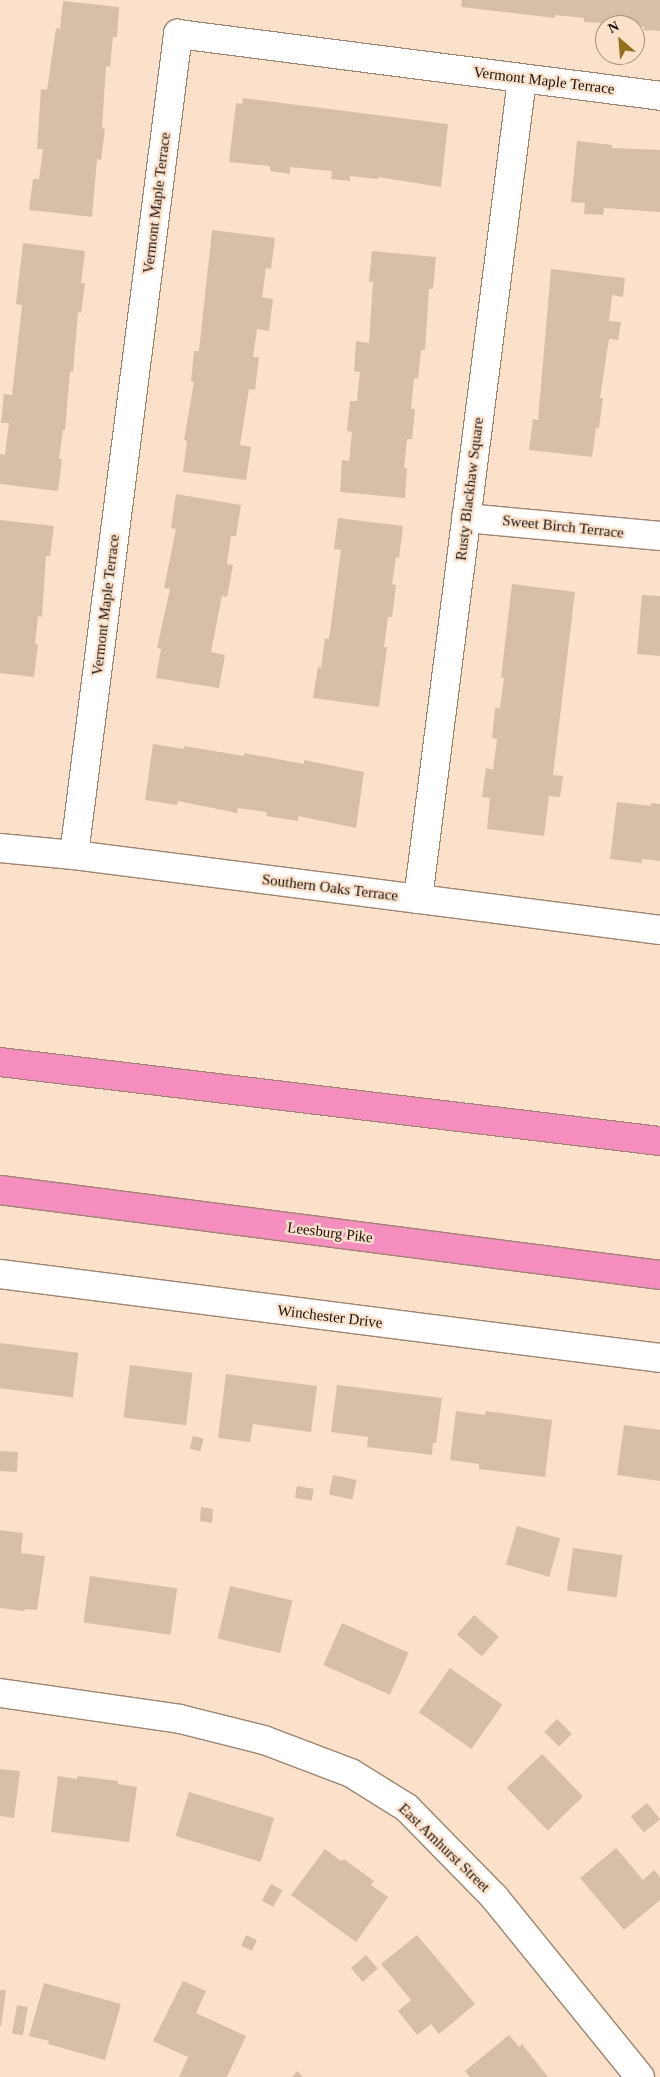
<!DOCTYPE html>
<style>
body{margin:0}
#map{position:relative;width:660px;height:2077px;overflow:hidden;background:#fbe1ca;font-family:Georgia,serif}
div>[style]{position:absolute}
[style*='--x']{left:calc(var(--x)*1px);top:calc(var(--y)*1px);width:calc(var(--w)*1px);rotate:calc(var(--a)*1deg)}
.building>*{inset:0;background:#d7bea7;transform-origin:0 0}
.roads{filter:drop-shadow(1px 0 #9c856f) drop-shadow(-1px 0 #9c856f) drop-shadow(0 1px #9c856f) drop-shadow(0 -1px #9c856f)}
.street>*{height:28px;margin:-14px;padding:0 14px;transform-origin:14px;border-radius:14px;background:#fff}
.highway>*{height:28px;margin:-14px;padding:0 14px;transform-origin:14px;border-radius:14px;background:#f58ebf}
span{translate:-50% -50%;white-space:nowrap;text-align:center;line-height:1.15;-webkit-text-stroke:4.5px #fbe1ca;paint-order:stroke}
.street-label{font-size:15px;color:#1a1109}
.north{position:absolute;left:595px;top:15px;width:50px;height:50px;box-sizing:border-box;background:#fbe1ca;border:1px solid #a18e7d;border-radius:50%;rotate:333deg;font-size:14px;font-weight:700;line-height:20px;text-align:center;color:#1a1109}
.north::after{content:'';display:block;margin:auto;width:18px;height:22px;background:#946f18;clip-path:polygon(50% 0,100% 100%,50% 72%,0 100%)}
</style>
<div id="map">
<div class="building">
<div style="clip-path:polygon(462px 0,660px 0,660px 31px,644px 30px,644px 27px,635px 25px,584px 22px,584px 18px,555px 15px,555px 18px,461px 7px)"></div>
<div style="clip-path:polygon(63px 1px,119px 7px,117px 37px,113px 37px,110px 67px,106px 66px,102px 128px,105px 129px,101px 160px,97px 159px,92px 217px,29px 210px,33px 179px,39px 179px,43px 149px,37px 149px,41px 89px,47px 90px,56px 28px,60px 29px)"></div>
<div style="clip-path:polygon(243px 98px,448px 124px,441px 187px,378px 177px,378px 179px,350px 176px,350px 181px,331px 179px,332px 171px,290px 167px,290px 174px,270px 171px,270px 166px,229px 162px,236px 103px,242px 104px)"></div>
<div style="clip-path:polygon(577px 141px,612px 145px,612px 148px,660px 150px,660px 212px,604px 208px,603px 215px,584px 214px,585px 203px,571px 202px)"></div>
<div style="clip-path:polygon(212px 230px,275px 238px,271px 269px,266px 268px,262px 297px,273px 299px,269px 331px,257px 329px,253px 357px,259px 357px,255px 390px,249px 389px,240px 445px,251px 447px,246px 480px,183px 472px,187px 441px,184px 440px,194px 382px,191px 381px,194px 351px,199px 351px)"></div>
<div style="clip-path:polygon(23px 243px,85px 251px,81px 283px,85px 283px,81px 313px,78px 312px,73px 372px,70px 371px,65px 430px,63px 430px,59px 459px,62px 459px,58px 491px,0 484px,0 454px,5px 455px,9px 423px,1px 423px,4px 394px,12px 395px,22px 305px,16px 304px)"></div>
<div style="clip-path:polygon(372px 251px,436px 257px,433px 289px,429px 289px,425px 350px,421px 350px,418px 379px,414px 378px,411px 409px,415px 409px,412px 439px,407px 439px,404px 468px,407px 468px,405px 498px,340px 492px,342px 460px,349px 461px,352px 432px,347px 431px,350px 401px,357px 401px,360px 372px,354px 371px,356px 341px,369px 343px,373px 282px,369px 282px)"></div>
<div style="clip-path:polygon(551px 269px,625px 278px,623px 297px,612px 295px,609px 321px,621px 322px,618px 340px,609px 339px,600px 398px,603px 398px,599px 428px,596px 428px,592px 457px,529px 450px,533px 419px,538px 420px)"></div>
<div style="clip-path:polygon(176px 494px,241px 505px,236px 536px,231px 536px,227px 564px,233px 565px,227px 597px,222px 596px,211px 652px,225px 655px,219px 688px,156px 678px,161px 649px,157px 648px,170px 589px,164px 588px,176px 529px,171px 528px)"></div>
<div style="clip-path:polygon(338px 518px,403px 526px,399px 558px,396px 557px,392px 584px,396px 585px,392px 617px,388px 617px,384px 647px,387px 647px,379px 707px,313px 698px,318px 667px,321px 668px,325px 638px,329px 639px,341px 550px,334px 549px)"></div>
<div style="clip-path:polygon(0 520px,54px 526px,50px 556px,46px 556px,42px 617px,38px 616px,35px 644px,38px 645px,34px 677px,0 673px)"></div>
<div style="clip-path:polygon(512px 584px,575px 592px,553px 775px,563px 776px,560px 797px,549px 796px,544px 836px,487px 829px,490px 798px,482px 797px,486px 768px,493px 770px,497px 739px,492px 738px,495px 708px,500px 708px,504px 678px,501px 678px)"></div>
<div style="clip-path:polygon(642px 595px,660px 596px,660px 656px,637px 654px)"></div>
<div style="clip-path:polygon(153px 744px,184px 749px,184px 746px,244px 756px,244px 753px,304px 764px,304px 760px,364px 772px,356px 828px,298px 816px,298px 821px,266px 816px,267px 812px,238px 808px,237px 813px,178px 801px,177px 805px,145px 800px)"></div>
<div style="clip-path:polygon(617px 802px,651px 806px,651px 803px,660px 804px,660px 861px,642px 859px,642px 863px,610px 859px)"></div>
<div style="left:0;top:1343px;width:79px;height:45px;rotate:7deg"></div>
<div style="left:130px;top:1365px;width:63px;height:53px;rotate:7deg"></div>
<div style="clip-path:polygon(226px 1374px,317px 1386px,311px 1432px,253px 1424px,250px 1442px,218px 1438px)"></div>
<div style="clip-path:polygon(337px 1385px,442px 1398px,436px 1443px,433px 1443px,432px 1455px,367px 1447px,368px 1437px,331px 1432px)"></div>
<div style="clip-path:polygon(456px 1411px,485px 1415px,486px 1411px,552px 1420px,545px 1477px,479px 1469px,479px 1464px,450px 1460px)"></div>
<div style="clip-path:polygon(624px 1425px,660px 1430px,660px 1481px,617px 1475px)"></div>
<div style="left:193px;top:1436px;width:11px;height:13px;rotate:15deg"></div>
<div style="left:0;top:1451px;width:18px;height:20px;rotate:3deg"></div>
<div style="left:333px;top:1475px;width:24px;height:20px;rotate:12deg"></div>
<div style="left:297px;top:1486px;width:17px;height:12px;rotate:10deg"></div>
<div style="clip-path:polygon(201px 1507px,213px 1509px,212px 1523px,200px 1521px)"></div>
<div style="left:517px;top:1526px;width:45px;height:40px;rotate:16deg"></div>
<div style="clip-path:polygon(0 1530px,23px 1533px,21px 1553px,45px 1556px,37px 1610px,25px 1609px,24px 1611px,0 1608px)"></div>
<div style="left:573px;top:1548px;width:50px;height:43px;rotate:8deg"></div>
<div style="left:90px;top:1576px;width:88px;height:47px;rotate:8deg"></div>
<div style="left:230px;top:1586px;width:64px;height:54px;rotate:13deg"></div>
<div style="left:474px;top:1615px;width:33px;height:26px;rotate:41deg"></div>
<div style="left:342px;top:1623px;width:73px;height:46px;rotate:24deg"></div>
<div style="left:450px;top:1668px;width:64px;height:54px;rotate:35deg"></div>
<div style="left:557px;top:1719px;width:21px;height:18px;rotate:45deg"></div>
<div style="left:542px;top:1754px;width:59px;height:49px;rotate:46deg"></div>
<div style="clip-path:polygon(0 1769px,20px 1771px,14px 1818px,0 1816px)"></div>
<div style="clip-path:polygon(58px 1776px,77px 1779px,78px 1776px,118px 1781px,118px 1784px,137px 1787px,129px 1842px,51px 1832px)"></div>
<div style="left:189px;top:1792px;width:89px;height:46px;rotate:17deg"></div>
<div style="left:647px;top:1803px;width:21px;height:21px;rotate:51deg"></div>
<div style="clip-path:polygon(616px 1848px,643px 1880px,654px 1870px,660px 1877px,660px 1900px,624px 1930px,580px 1878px)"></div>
<div style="clip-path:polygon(325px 1849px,341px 1861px,344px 1859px,374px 1881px,371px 1885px,388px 1897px,356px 1942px,291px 1895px)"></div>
<div style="left:271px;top:1884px;width:13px;height:19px;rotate:29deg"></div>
<div style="left:246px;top:1935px;width:12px;height:12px;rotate:24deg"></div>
<div style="clip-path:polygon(417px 1935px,475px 2004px,439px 2034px,431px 2024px,417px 2035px,398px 2011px,411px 2000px,381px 1964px)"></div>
<div style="left:366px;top:1955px;width:18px;height:20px;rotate:49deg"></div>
<div style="clip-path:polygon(183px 1981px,206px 1991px,196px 2013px,246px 2036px,227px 2077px,179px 2077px,188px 2057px,153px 2041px)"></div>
<div style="clip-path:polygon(44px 1983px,121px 2004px,105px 2060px,48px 2044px,49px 2041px,29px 2036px)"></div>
<div style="clip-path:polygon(0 1990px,6px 1990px,1px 2026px,0 2026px)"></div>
<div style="left:17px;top:2005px;width:11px;height:29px;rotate:10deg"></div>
<div style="clip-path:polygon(509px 2035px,519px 2047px,522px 2044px,548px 2077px,470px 2077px,465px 2071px)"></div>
<div style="clip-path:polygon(297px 2071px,303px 2077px,292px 2077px)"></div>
</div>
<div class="roads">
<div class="street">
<div style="--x:466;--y:518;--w:195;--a:5.3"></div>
<div style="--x:0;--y:848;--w:74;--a:5.4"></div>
<div style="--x:74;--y:855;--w:591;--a:7.29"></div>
<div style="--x:74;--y:855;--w:828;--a:-82.78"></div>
<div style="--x:178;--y:34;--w:486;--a:7.3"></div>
<div style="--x:418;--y:899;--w:827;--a:-82.77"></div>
<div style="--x:0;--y:1274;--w:665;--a:7.25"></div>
<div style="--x:0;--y:1693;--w:182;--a:8.2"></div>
<div style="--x:180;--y:1719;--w:87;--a:14"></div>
<div style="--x:264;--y:1740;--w:93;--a:20.8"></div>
<div style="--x:351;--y:1773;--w:66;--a:32"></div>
<div style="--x:407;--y:1808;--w:126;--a:45.6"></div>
<div style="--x:495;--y:1898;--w:230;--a:51"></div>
</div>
<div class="highway">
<div style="--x:0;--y:1062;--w:665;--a:6.83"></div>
<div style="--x:0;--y:1190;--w:665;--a:7.34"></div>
</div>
</div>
<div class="street-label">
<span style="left:544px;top:81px;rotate:7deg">Vermont Maple Terrace</span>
<span style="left:157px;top:203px;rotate:-83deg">Vermont Maple Terrace</span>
<span style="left:470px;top:489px;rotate:-83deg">Rusty Blackhaw Square</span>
<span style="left:563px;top:527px;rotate:6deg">Sweet Birch Terrace</span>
<span style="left:106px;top:605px;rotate:-83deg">Vermont Maple Terrace</span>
<span style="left:330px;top:888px;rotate:7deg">Southern Oaks Terrace</span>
<span style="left:330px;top:1233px;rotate:7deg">Leesburg Pike</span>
<span style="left:330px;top:1317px;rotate:7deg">Winchester Drive</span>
<span style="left:444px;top:1848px;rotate:44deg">East Amhurst Street</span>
</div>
<div class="north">N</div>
</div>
